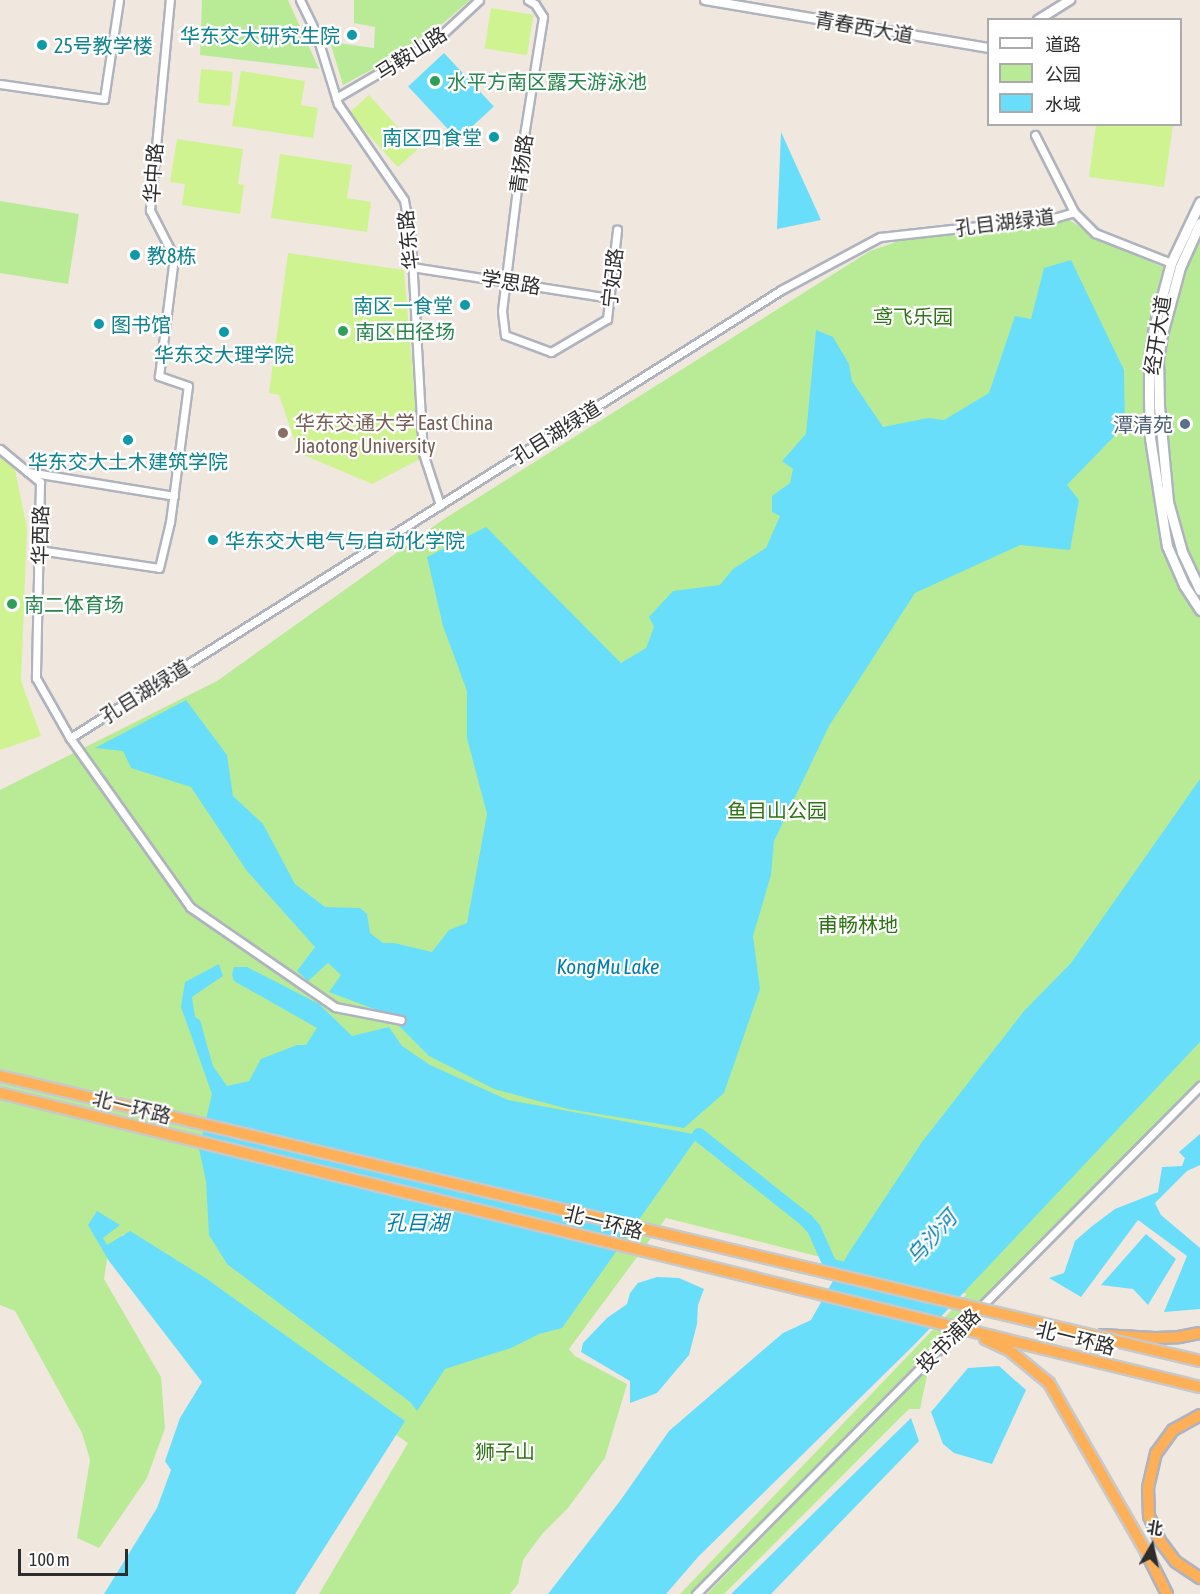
<!DOCTYPE html>
<meta charset="utf-8">
<style>
body{margin:0}
#map{position:relative;width:1200px;height:1594px;overflow:hidden;background:#f0e7df;font-family:"Asap Condensed","Noto Sans SC",sans-serif}
div>[style]{position:absolute}
[style*='--x']{left:calc(var(--x)*1px);top:calc(var(--y)*1px);width:calc(var(--w)*1px);rotate:calc(var(--a)*1deg)}
.green>*{inset:0;background:#b9eb97}
.pitch>*{inset:0;background:#d0f392;transform-origin:0 0}
.water>*{inset:0;background:#69defa;transform-origin:0 0}
.river>*{height:14px;margin:-7px;padding:0 7px;transform-origin:7px;border-radius:7px;background:#69defa}
.roads{filter:drop-shadow(2px 0 #afb3be) drop-shadow(-2px 0 #afb3be) drop-shadow(0 2px #afb3be) drop-shadow(0 -2px #afb3be)}
.minor>*{height:7px;margin:-3.5px;padding:0 3.5px;transform-origin:3.5px;border-radius:3.5px;background:#fff}
.tertiary>*{height:8px;margin:-4px;padding:0 4px;transform-origin:4px;border-radius:4px;background:#fff}
.secondary>*{height:9px;margin:-4.5px;padding:0 4.5px;transform-origin:4.5px;border-radius:4.5px;background:#fff}
.trunk>*{height:10px;margin:-5px;padding:0 5px;transform-origin:5px;border-radius:5px;background:#feb058}
.bridges{filter:drop-shadow(2px 0 #c8c8c8) drop-shadow(-2px 0 #c8c8c8) drop-shadow(0 2px #c8c8c8) drop-shadow(0 -2px #c8c8c8)}
.trunk-bridge>*{height:10px;margin:-5px;padding:0 5px;transform-origin:5px;border-radius:5px;background:#feb058}
.dots>*{width:16px;height:16px;translate:-50% -50%;box-sizing:border-box;border:3px solid #fff;border-radius:50%}
span{translate:-50% -50%;white-space:nowrap;text-align:center;line-height:1.15;-webkit-text-stroke:4.5px #fff;paint-order:stroke}
.street-label{font-size:20px;color:#2d2d2d}
.culture-label{font-size:20px;color:#0d838f}
.right{translate:-100% -50%;text-align:right}
.left{translate:0 -50%;text-align:left}
.leisure-label{font-size:20px;color:#27864d}
.park-label{font-size:20px;color:#2e7414}
.education-label{font-size:20px;color:#785e54}
.service-label{font-size:20px;color:#4e5e75}
.water-label{font-size:21px;color:#007eae;font-style:italic}
.legend{position:absolute;left:987px;top:18px;width:195px;height:108px;box-sizing:border-box;background:#fff;border:2px solid #ababab;margin:0;padding:8px 10px;list-style:none;font-size:18px;color:#2d2d2d}
.legend li{display:flex;align-items:center;gap:12px;height:30px}
.legend b{width:30px;border:2px solid #ababab}
.north{position:absolute;left:1122px;top:1516px;width:60px;height:60px;-webkit-text-stroke:4px #fff;paint-order:stroke;rotate:9deg;font-size:16px;font-weight:700;line-height:24px;text-align:center;color:#2d2d2d}
.north::after{content:'';display:block;margin:auto;width:21px;height:27px;background:#2d2d2d;clip-path:polygon(50% 0,100% 100%,50% 72%,0 100%)}
.scale{position:absolute;left:18px;top:1549px;width:110px;height:27px;box-sizing:border-box;border:3px solid #2d2d2d;border-top:0;padding-left:8px;font-size:18px;line-height:21px;white-space:nowrap;color:#2d2d2d;-webkit-text-stroke:4px #fff;paint-order:stroke}
</style>
<div id="map">
<div class="green">
<div style="clip-path:polygon(202px 0,288px 0,319px 69px,200px 55px)"></div>
<div style="clip-path:polygon(354px 0,470px 0,434px 31px,399px 55px,343px 85px,330px 42px,374px 48px,375px 27px,354px 23px)"></div>
<div style="clip-path:polygon(0 201px,79px 214px,68px 284px,0 273px)"></div>
<div style="clip-path:polygon(1068px 219px,1097px 238px,1163px 267px,1185px 273px,1200px 236px,1200px 1081px,697px 1594px,680px 1594px,967px 1294px,666px 1218px,569px 1349px,575px 1356px,627px 1384px,605px 1458px,568px 1508px,543px 1533px,531px 1549px,523px 1560px,518px 1584px,510px 1594px,319px 1594px,408px 1443px,133px 1256px,129px 1234px,123px 1234px,108px 1254px,104px 1279px,161px 1377px,165px 1428px,147px 1478px,99px 1548px,77px 1538px,90px 1460px,82px 1433px,15px 1311px,0 1305px,0 790px,217px 681px,444px 519px,870px 251px,908px 238px)"></div>
<div style="clip-path:polygon(929px 1366px,920px 1409px,909px 1409px,724px 1594px,707px 1594px)"></div>
</div>
<div class="pitch">
<div style="left:491px;top:8px;width:43px;height:41px;rotate:9deg"></div>
<div style="left:201px;top:69px;width:32px;height:34px;rotate:5deg"></div>
<div style="clip-path:polygon(241px 71px,305px 81px,301px 105px,318px 108px,313px 138px,232px 126px)"></div>
<div style="left:369px;top:95px;width:73px;height:27px;rotate:48deg"></div>
<div style="clip-path:polygon(1096px 125px,1173px 125px,1164px 187px,1089px 177px)"></div>
<div style="clip-path:polygon(177px 139px,243px 149px,238px 184px,244px 185px,240px 214px,182px 205px,185px 184px,170px 182px)"></div>
<div style="clip-path:polygon(280px 154px,352px 165px,347px 198px,371px 202px,367px 232px,271px 218px)"></div>
<div style="clip-path:polygon(288px 253px,404px 270px,420px 459px,372px 484px,299px 453px,279px 395px,269px 393px)"></div>
<div style="clip-path:polygon(0 455px,13px 460px,27px 528px,21px 681px,41px 736px,0 750px)"></div>
</div>
<div class="water">
<div style="left:444px;top:53px;width:73px;height:49px;rotate:47deg"></div>
<div style="clip-path:polygon(781px 132px,821px 220px,777px 229px)"></div>
<div style="clip-path:polygon(1071px 260px,1124px 370px,1125px 425px,1067px 485px,1079px 500px,1070px 550px,1020px 545px,915px 593px,829px 726px,774px 841px,771px 875px,753px 936px,760px 989px,724px 1093px,684px 1128px,568px 1109px,494px 1089px,429px 1056px,387px 1014px,329px 992px,341px 975px,328px 963px,308px 981px,297px 971px,315px 947px,247px 871px,191px 787px,131px 768px,123px 751px,95px 748px,186px 700px,227px 755px,233px 796px,263px 824px,295px 884px,325px 907px,360px 908px,367px 914px,370px 933px,383px 943px,394px 943px,432px 952px,449px 930px,467px 923px,487px 814px,467px 738px,467px 691px,443px 626px,427px 557px,486px 527px,621px 663px,646px 648px,654px 627px,649px 617px,673px 591px,720px 585px,733px 569px,766px 548px,780px 516px,772px 512px,772px 496px,790px 483px,793px 469px,782px 461px,806px 434px,816px 330px,833px 337px,849px 364px,852px 381px,883px 427px,928px 418px,944px 420px,989px 393px,1015px 316px,1031px 319px,1044px 268px)"></div>
<div style="clip-path:polygon(1200px 779px,1200px 1042px,916px 1343px,698px 1557px,666px 1594px,548px 1594px,620px 1501px,669px 1431px,783px 1333px,811px 1320px,848px 1254px,922px 1142px,1024px 1011px,1071px 963px)"></div>
<div style="clip-path:polygon(219px 964px,223px 976px,192px 997px,195px 1017px,200px 1020px,213px 1066px,227px 1086px,249px 1081px,261px 1059px,297px 1045px,306px 1045px,317px 1028px,234px 981px,232px 975px,234px 967px,247px 967px,319px 1004px,352px 1036px,389px 1027px,402px 1046px,430px 1065px,508px 1100px,699px 1135px,562px 1328px,539px 1334px,511px 1348px,445px 1369px,417px 1411px,410px 1402px,227px 1264px,209px 1235px,206px 1181px,199px 1149px,212px 1094px,181px 1007px,185px 982px)"></div>
<div style="clip-path:polygon(1200px 1134px,1200px 1165px,1187px 1171px,1155px 1203px,1161px 1215px,1200px 1248px,1200px 1309px,1164px 1312px,1187px 1256px,1138px 1220px,1081px 1297px,1049px 1278px,1064px 1273px,1075px 1241px,1091px 1227px,1115px 1209px,1158px 1192px,1162px 1167px,1182px 1166px,1185px 1158px,1179px 1152px)"></div>
<div style="clip-path:polygon(97px 1211px,120px 1225px,103px 1238px,107px 1245px,130px 1231px,207px 1279px,405px 1421px,295px 1594px,104px 1594px,157px 1508px,171px 1470px,165px 1461px,180px 1418px,202px 1382px,109px 1261px,88px 1225px)"></div>
<div style="clip-path:polygon(1146px 1234px,1176px 1259px,1148px 1305px,1133px 1289px,1101px 1285px)"></div>
<div style="clip-path:polygon(657px 1277px,679px 1278px,704px 1289px,698px 1305px,697px 1324px,689px 1355px,657px 1393px,630px 1403px,630px 1381px,581px 1352px,583px 1343px,607px 1318px,627px 1304px,630px 1293px,638px 1283px)"></div>
<div style="clip-path:polygon(999px 1366px,1026px 1390px,992px 1464px,954px 1453px,943px 1444px,931px 1412px,968px 1368px)"></div>
<div style="clip-path:polygon(911px 1418px,919px 1441px,771px 1594px,731px 1594px)"></div>
</div>
<div class="river">
<div style="--x:699;--y:1135;--w:137;--a:38.5"></div>
<div style="--x:806;--y:1220;--w:12;--a:48"></div>
<div style="--x:814;--y:1229;--w:39;--a:66"></div>
<div style="--x:830;--y:1265;--w:24;--a:17"></div>
</div>
<div class="roads">
<div class="minor">
<div style="--x:300;--y:0;--w:37;--a:64"></div>
<div style="--x:316;--y:33;--w:74;--a:72.8"></div>
<div style="--x:338;--y:104;--w:116;--a:55.5"></div>
<div style="--x:404;--y:200;--w:41;--a:80.1"></div>
<div style="--x:411;--y:240;--w:213;--a:86.8"></div>
<div style="--x:423;--y:453;--w:55;--a:71.9"></div>
<div style="--x:528;--y:0;--w:8;--a:30"></div>
<div style="--x:535;--y:4;--w:15;--a:58"></div>
<div style="--x:543;--y:17;--w:133;--a:99.1"></div>
<div style="--x:522;--y:148;--w:164;--a:97"></div>
<div style="--x:502;--y:311;--w:24;--a:83"></div>
<div style="--x:505;--y:335;--w:49;--a:20.3"></div>
<div style="--x:551;--y:352;--w:65;--a:-30.5"></div>
<div style="--x:607;--y:319;--w:90;--a:-83.6"></div>
<div style="--x:0;--y:84;--w:105;--a:8.2"></div>
<div style="--x:104;--y:99;--w:100;--a:-81.4"></div>
<div style="--x:336;--y:98;--w:117;--a:-30.3"></div>
<div style="--x:437;--y:39;--w:57;--a:-42.9"></div>
<div style="--x:1035;--y:135;--w:86;--a:63.1"></div>
<div style="--x:1074;--y:212;--w:30;--a:45"></div>
<div style="--x:1095;--y:233;--w:82;--a:21.5"></div>
<div style="--x:412;--y:267;--w:201;--a:8.9"></div>
<div style="--x:0;--y:449;--w:52;--a:39.5"></div>
<div style="--x:40;--y:482;--w:196;--a:91.2"></div>
<div style="--x:36;--y:678;--w:69;--a:60.5"></div>
<div style="--x:70;--y:738;--w:207;--a:54.6"></div>
<div style="--x:190;--y:907;--w:176;--a:34.6"></div>
<div style="--x:335;--y:1007;--w:67;--a:11.1"></div>
<div style="--x:28;--y:472;--w:148;--a:9.3"></div>
<div style="--x:39;--y:550;--w:121;--a:8.5"></div>
<div style="--x:159;--y:568;--w:47;--a:-76.6"></div>
<div style="--x:170;--y:522;--w:137;--a:-82.5"></div>
<div style="--x:188;--y:386;--w:31;--a:-161"></div>
<div style="--x:159;--y:376;--w:120;--a:-82.8"></div>
<div style="--x:174;--y:257;--w:53;--a:-117.1"></div>
<div style="--x:150;--y:210;--w:211;--a:-84.6"></div>
<div style="--x:70;--y:738;--w:840;--a:-32.21"></div>
<div style="--x:781;--y:290;--w:112;--a:-28.2"></div>
<div style="--x:880;--y:237;--w:178;--a:-6.4"></div>
<div style="--x:1057;--y:217;--w:18;--a:-16"></div>
<div style="--x:696;--y:1594;--w:716;--a:-45.23"></div>
</div>
<div class="tertiary">
<div style="--x:705;--y:0;--w:287;--a:9.6"></div>
<div style="--x:1038;--y:20;--w:38;--a:-32"></div>
</div>
<div class="secondary">
<div style="--x:1200;--y:202;--w:68;--a:115.4"></div>
<div style="--x:1171;--y:263;--w:66;--a:104.9"></div>
<div style="--x:1154;--y:327;--w:31;--a:99"></div>
<div style="--x:1149;--y:358;--w:40;--a:90"></div>
<div style="--x:1149;--y:398;--w:40;--a:88.6"></div>
<div style="--x:1150;--y:438;--w:109;--a:81.1"></div>
<div style="--x:1167;--y:546;--w:43;--a:66.4"></div>
<div style="--x:1184;--y:585;--w:30;--a:57"></div>
<div style="--x:1200;--y:223;--w:48;--a:114.4"></div>
<div style="--x:1180;--y:267;--w:69;--a:105"></div>
<div style="--x:1162;--y:334;--w:25;--a:99"></div>
<div style="--x:1158;--y:359;--w:47;--a:88.8"></div>
<div style="--x:1159;--y:406;--w:96;--a:84.6"></div>
<div style="--x:1168;--y:502;--w:52;--a:74.4"></div>
<div style="--x:1182;--y:552;--w:42;--a:64.7"></div>
</div>
<div class="trunk">
<div style="--x:1102;--y:1335;--w:53;--a:3.2"></div>
<div style="--x:1155;--y:1338;--w:24;--a:-2"></div>
<div style="--x:1179;--y:1337;--w:21;--a:-11"></div>
<div style="--x:1200;--y:1415;--w:31;--a:151"></div>
<div style="--x:1173;--y:1430;--w:29;--a:126"></div>
<div style="--x:1156;--y:1453;--w:36;--a:103"></div>
<div style="--x:1148;--y:1488;--w:28;--a:88"></div>
<div style="--x:1149;--y:1516;--w:27;--a:66"></div>
<div style="--x:1160;--y:1541;--w:26;--a:53"></div>
<div style="--x:1176;--y:1562;--w:29;--a:34"></div>
<div style="--x:1146;--y:1552;--w:47;--a:63.4"></div>
</div>
</div>
<div class="bridges">
<div class="trunk-bridge">
<div style="--x:0;--y:1076;--w:1233;--a:13.36"></div>
<div style="--x:0;--y:1093;--w:1235;--a:13.77"></div>
<div style="--x:985;--y:1339;--w:26;--a:25"></div>
<div style="--x:1009;--y:1350;--w:52;--a:39.5"></div>
<div style="--x:1049;--y:1383;--w:195;--a:60.1"></div>
</div>
</div>
<div class="dots">
<div style="left:352px;top:35px;background:#0f9aa8"></div>
<div style="left:42px;top:45px;background:#0f9aa8"></div>
<div style="left:435px;top:81px;background:#2e9e5b"></div>
<div style="left:494px;top:137px;background:#0f9aa8"></div>
<div style="left:135px;top:255px;background:#0f9aa8"></div>
<div style="left:465px;top:305px;background:#0f9aa8"></div>
<div style="left:99px;top:324px;background:#0f9aa8"></div>
<div style="left:343px;top:331px;background:#2e9e5b"></div>
<div style="left:224px;top:332px;background:#0f9aa8"></div>
<div style="left:1185px;top:424px;background:#5c6f8a"></div>
<div style="left:283px;top:433px;background:#8d6e63"></div>
<div style="left:128px;top:440px;background:#0f9aa8"></div>
<div style="left:213px;top:540px;background:#0f9aa8"></div>
<div style="left:12px;top:604px;background:#2e9e5b"></div>
</div>
<div class="street-label">
<span style="left:864px;top:27px;rotate:10deg">青春西大道</span>
<span style="left:411px;top:53px;rotate:-33deg">马鞍山路</span>
<span style="left:521px;top:164px;rotate:-82deg">青扬路</span>
<span style="left:153px;top:173px;rotate:-86deg">华中路</span>
<span style="left:1005px;top:222px;rotate:-7deg">孔目湖绿道</span>
<span style="left:408px;top:240px;rotate:-96deg">华东路</span>
<span style="left:612px;top:278px;rotate:-84deg">宁妃路</span>
<span style="left:511px;top:282px;rotate:9deg">学思路</span>
<span style="left:1157px;top:335px;rotate:-81deg">经开大道</span>
<span style="left:556px;top:432px;rotate:-32deg">孔目湖绿道</span>
<span style="left:40px;top:535px;rotate:-89deg">华西路</span>
<span style="left:145px;top:691px;rotate:-32deg">孔目湖绿道</span>
<span style="left:132px;top:1107px;rotate:14deg">北一环路</span>
<span style="left:604px;top:1222px;rotate:14deg">北一环路</span>
<span style="left:1076px;top:1338px;rotate:14deg">北一环路</span>
<span style="left:948px;top:1340px;rotate:-45deg">投书浦路</span>
</div>
<div class="culture-label">
<span class="right" style="left:340px;top:35px">华东交大研究生院</span>
<span class="left" style="left:54px;top:45px">25号教学楼</span>
<span class="right" style="left:482px;top:137px">南区四食堂</span>
<span class="left" style="left:147px;top:255px">教8栋</span>
<span class="right" style="left:453px;top:305px">南区一食堂</span>
<span class="left" style="left:111px;top:324px">图书馆</span>
<span style="left:224px;top:354px">华东交大理学院</span>
<span style="left:128px;top:461px">华东交大土木建筑学院</span>
<span class="left" style="left:225px;top:540px">华东交大电气与自动化学院</span>
</div>
<div class="leisure-label">
<span class="left" style="left:447px;top:81px">水平方南区露天游泳池</span>
<span class="left" style="left:355px;top:331px">南区田径场</span>
<span class="left" style="left:24px;top:604px">南二体育场</span>
</div>
<div class="park-label">
<span style="left:913px;top:316px">鸢飞乐园</span>
<span style="left:777px;top:810px">鱼目山公园</span>
<span style="left:858px;top:924px">甫畅林地</span>
<span style="left:505px;top:1451px">狮子山</span>
</div>
<div class="education-label">
<span class="left" style="left:295px;top:434px">华东交通大学 East China<br>Jiaotong University</span>
</div>
<div class="service-label">
<span class="right" style="left:1173px;top:424px">潭清苑</span>
</div>
<div class="water-label">
<span style="left:608px;top:966px">KongMu Lake</span>
<span style="left:417px;top:1222px">孔目湖</span>
<span style="left:931px;top:1237px;rotate:-48deg">乌沙河</span>
</div>
<ul class="legend">
<li><b style="height:8px;background:#fff"></b>道路</li>
<li><b style="height:16px;background:#b9eb97"></b>公园</li>
<li><b style="height:16px;background:#69defa"></b>水域</li>
</ul>
<div class="north">北</div>
<div class="scale">100 m</div>
</div>
